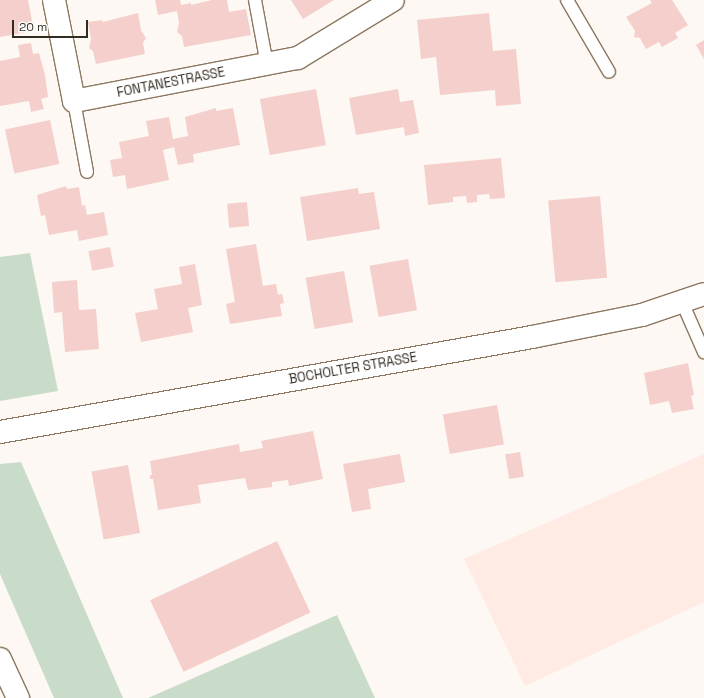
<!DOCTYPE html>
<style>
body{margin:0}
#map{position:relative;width:704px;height:698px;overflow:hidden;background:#fdf8f3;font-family:"Space Grotesk",sans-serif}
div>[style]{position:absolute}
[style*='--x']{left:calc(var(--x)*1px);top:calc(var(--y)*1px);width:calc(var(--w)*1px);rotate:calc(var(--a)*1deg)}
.commercial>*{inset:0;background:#ffeae4}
.green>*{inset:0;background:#c9dcc9}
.building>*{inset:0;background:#f4cfcb;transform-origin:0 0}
.roads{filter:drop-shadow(1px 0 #8c7760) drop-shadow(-1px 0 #8c7760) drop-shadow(0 1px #8c7760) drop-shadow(0 -1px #8c7760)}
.lane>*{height:12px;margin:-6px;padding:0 6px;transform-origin:6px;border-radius:6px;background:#fff}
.street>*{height:22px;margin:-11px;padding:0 11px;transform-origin:11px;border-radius:11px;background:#fff}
.secondary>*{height:22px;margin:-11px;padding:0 11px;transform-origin:11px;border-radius:11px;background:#fff}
.primary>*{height:22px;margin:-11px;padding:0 11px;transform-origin:11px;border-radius:11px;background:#fff}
span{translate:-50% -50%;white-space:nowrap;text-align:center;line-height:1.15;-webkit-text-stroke:3px #fff;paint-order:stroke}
.street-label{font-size:13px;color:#332a20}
.scale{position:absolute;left:12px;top:20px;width:76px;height:18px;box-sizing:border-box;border:2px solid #332a20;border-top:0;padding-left:5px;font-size:12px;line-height:14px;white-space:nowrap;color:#332a20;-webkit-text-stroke:3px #fff;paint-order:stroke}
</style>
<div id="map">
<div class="commercial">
<div style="clip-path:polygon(704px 454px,704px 602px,525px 686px,464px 559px)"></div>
</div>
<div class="green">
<div style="clip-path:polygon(30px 253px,58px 391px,0 401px,0 257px)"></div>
<div style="clip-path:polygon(21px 462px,123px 698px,54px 698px,0 574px,0 464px)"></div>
<div style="clip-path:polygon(337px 615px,375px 698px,148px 698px)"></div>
</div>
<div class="building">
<div style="clip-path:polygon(0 0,28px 0,34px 31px,0 37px)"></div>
<div style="clip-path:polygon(155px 0,180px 0,181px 5px,191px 3px,191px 5px,212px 0,227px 0,229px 12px,246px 9px,251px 35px,184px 47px,182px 36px,177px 32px,179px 23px,177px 11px,158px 15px)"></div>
<div style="clip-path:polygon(291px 0,334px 0,303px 19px)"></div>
<div style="clip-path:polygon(650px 0,672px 0,688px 25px,675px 33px,678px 38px,662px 47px,659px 42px,646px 49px,640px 38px,634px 37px,635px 31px,626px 17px,652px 3px)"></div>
<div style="clip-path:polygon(138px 13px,141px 30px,146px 38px,143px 43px,145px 54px,96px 64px,93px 51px,89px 48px,91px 39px,88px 22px,102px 20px,103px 22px)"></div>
<div style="clip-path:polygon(489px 13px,493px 51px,516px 49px,521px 104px,496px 106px,495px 90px,440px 95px,436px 57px,421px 59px,417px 20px)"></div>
<div style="clip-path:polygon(704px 40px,704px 59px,696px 45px)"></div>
<div style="clip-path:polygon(31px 43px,33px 54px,39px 53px,45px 75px,48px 97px,41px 99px,44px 109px,31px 112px,29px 101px,0 106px,0 61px,20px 57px,18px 45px)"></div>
<div style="left:316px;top:89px;width:57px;height:57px;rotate:80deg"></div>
<div style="clip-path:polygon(398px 89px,400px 102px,413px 100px,419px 133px,405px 136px,404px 127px,356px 135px,349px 98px)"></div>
<div style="clip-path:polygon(216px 108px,216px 111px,233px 108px,240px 145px,193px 154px,194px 162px,178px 165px,174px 147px,163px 150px,169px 180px,127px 189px,125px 175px,113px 177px,110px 160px,122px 158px,119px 142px,149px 136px,146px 121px,169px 117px,173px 139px,188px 136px,185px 117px)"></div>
<div style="left:50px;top:120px;width:45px;height:46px;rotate:78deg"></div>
<div style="clip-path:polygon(501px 158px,505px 198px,490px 199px,489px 194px,477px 195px,477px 202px,467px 203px,466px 196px,453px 197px,453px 202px,428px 205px,424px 165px)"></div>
<div style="clip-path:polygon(66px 186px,67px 189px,79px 187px,82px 206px,85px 205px,87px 215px,104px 212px,108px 235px,79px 241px,77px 230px,49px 235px,45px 215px,41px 216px,37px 195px)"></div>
<div style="clip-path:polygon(358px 188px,359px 194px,374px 192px,380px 229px,307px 241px,300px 197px)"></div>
<div style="left:600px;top:196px;width:82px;height:52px;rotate:85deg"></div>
<div style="left:247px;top:202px;width:24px;height:20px;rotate:85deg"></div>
<div style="clip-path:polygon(256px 244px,263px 286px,276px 284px,278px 295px,282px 294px,284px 303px,280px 304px,282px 316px,230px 324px,226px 304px,235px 302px,226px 249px)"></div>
<div style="left:110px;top:247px;width:20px;height:22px;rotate:79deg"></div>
<div style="left:408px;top:259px;width:52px;height:39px;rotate:80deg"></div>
<div style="clip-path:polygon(195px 264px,202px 305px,188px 308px,193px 332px,141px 342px,135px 313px,158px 309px,154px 289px,182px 284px,179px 267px)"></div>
<div style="left:344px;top:271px;width:52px;height:39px;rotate:80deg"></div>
<div style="clip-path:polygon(77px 280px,79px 310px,96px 309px,99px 349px,65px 352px,62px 312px,54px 313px,52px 282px)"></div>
<div style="clip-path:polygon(688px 363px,694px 395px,691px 396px,694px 409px,672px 413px,669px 401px,650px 405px,644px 373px)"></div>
<div style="left:497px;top:405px;width:40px;height:55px;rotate:80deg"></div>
<div style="clip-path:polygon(313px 431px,323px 479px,289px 486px,288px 480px,272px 482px,272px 487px,248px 490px,245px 478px,198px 485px,201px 503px,158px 510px,153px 479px,150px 479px,150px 475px,152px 475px,150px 461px,239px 444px,240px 452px,263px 448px,261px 441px)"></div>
<div style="left:520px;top:452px;width:25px;height:15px;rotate:81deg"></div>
<div style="clip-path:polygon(400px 454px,405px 482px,368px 489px,371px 509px,352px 512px,343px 464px)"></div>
<div style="left:128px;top:465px;width:69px;height:37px;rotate:80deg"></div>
<div style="left:277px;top:541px;width:79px;height:140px;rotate:65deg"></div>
</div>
<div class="roads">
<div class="lane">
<div style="--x:255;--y:0;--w:66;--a:79.5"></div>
<div style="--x:567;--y:0;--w:83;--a:59.7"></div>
<div style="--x:74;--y:101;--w:72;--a:79.6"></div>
<div style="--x:682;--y:302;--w:55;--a:66.3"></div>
</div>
<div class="street">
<div style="--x:54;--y:0;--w:103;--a:78.8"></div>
<div style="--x:74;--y:101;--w:228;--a:-10.9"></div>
<div style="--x:298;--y:58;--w:111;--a:-31.4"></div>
</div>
<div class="secondary">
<div style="--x:0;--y:432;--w:540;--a:-10.12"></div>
<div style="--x:532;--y:337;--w:112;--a:-11.3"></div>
<div style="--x:642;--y:315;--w:65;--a:-18.7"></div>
</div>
<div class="primary">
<div style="--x:0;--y:659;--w:43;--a:65.2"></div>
</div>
</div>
<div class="street-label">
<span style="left:171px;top:83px;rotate:-11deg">FONTANESTRASSE</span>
<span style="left:353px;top:369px;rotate:-10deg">BOCHOLTER STRASSE</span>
</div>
<div class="scale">20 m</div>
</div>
